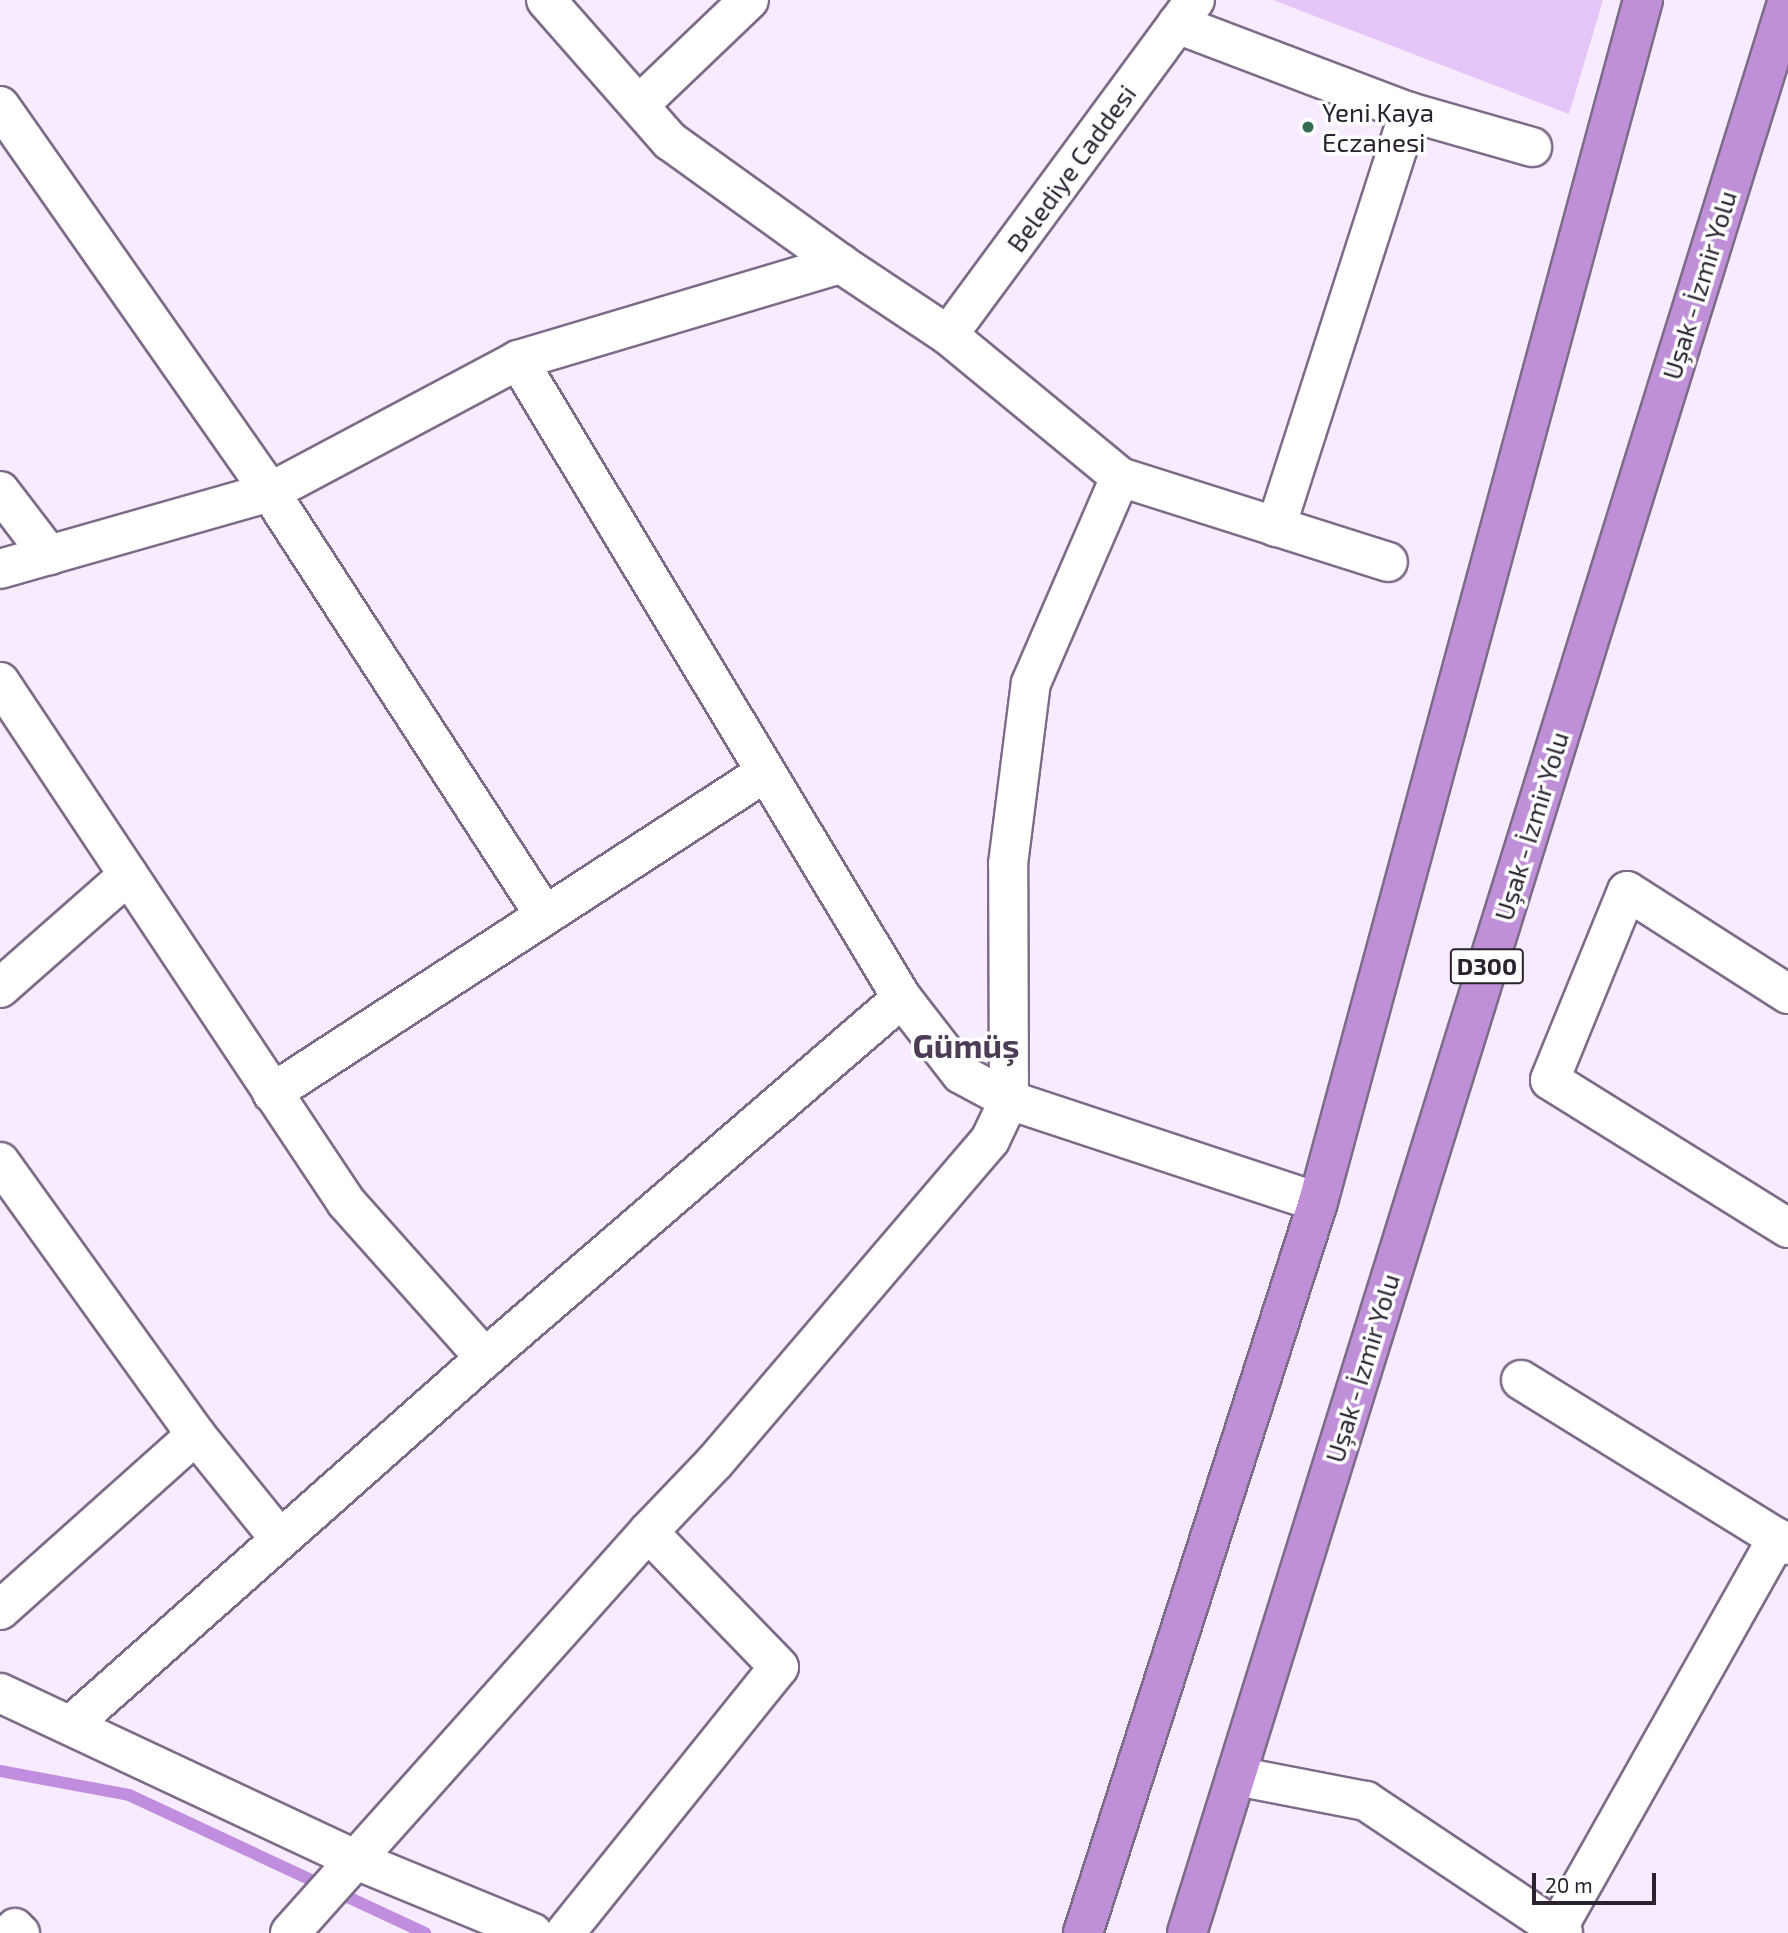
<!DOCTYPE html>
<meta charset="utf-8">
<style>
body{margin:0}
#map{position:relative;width:1788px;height:1933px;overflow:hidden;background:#f7ebff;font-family:"Exo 2",sans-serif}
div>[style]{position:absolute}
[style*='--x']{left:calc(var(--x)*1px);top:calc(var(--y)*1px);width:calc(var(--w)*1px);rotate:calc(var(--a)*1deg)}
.green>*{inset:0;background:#e5c5f8}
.stream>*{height:12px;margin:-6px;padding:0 6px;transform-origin:6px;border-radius:6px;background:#c18edf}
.roads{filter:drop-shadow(2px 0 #7d6c88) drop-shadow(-2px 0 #7d6c88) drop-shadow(0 2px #7d6c88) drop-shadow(0 -2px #7d6c88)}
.minor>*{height:38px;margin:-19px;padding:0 19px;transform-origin:19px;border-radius:19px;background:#fff}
.tertiary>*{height:38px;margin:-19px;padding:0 19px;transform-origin:19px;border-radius:19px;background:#fff}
.trunk>*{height:38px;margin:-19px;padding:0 19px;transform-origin:19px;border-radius:19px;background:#bf90d8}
.dots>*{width:19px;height:19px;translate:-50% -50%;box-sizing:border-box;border:4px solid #fefefe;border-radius:50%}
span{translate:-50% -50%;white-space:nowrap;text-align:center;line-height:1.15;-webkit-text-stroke:7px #fefefe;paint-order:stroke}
.shield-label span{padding:2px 5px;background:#fefefe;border:2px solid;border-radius:5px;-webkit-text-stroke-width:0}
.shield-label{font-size:24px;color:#2a232f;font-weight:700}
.poi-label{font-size:26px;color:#2a232f}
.left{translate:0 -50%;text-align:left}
.street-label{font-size:26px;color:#2a232f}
.district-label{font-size:33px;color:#4c3c55;font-weight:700}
.scale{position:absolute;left:1532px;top:1873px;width:124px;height:32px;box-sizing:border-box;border:4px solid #2a232f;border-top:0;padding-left:9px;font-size:21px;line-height:24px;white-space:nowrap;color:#2a232f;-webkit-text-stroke:5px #fefefe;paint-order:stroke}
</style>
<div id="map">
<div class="green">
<div style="clip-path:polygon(1273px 0,1603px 0,1569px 114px)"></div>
</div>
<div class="stream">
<div style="--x:0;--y:1771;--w:131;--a:10.5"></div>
<div style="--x:129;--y:1795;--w:327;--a:25"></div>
</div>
<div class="roads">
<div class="minor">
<div style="--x:1177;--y:24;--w:248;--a:20.8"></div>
<div style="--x:1409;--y:112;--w:128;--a:15.9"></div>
<div style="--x:639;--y:105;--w:152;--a:-43.7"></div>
<div style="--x:0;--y:106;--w:471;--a:55"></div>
<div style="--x:270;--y:492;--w:505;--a:57.03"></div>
<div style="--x:518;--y:360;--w:745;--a:58.96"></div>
<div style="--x:902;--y:998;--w:96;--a:52.2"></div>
<div style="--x:961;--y:1074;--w:55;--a:28.4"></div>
<div style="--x:1009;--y:1100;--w:325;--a:18.3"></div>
<div style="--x:0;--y:491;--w:81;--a:52.6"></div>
<div style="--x:1276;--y:527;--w:436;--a:-72.2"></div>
<div style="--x:0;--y:682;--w:625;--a:56.36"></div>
<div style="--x:346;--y:1202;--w:209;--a:48.3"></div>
<div style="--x:0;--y:988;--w:171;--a:-41.4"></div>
<div style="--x:1788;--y:994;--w:191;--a:-147.4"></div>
<div style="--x:1627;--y:891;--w:204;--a:112.2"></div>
<div style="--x:1550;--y:1080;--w:280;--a:31.9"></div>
<div style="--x:272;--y:1093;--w:589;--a:-33.02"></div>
<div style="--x:0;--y:1162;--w:336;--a:54.3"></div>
<div style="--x:196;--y:1435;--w:134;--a:51.1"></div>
<div style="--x:1521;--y:1380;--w:314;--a:31.7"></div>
<div style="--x:0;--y:1610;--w:263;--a:-41.8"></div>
<div style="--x:0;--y:1693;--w:393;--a:25.1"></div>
<div style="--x:356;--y:1860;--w:191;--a:22.4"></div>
<div style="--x:71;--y:1725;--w:553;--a:-41.56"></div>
<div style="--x:485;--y:1358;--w:551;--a:-40.8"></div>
<div style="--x:1236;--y:1776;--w:132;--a:10.9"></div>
<div style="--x:1366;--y:1801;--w:237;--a:33.8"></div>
<div style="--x:15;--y:1928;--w:7;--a:45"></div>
<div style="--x:1557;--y:1929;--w:449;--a:-60.6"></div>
<div style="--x:290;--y:1933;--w:538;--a:-48.24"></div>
<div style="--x:648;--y:1532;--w:97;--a:-46.3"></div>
<div style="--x:715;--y:1462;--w:423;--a:-49.5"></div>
<div style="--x:990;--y:1140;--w:44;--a:-64.6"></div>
<div style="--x:1009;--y:1100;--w:236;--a:-90.2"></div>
<div style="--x:1008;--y:864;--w:182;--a:-82.8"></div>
<div style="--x:1031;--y:683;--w:224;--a:-66.6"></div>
<div style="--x:565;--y:1933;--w:341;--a:-51.2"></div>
<div style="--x:779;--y:1667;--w:188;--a:-134.1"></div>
</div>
<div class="tertiary">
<div style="--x:546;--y:0;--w:188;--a:48.7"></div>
<div style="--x:670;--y:141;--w:211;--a:35.7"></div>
<div style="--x:841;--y:264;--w:128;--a:33.6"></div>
<div style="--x:948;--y:335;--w:223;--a:39.5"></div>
<div style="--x:1120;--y:477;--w:281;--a:17.6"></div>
<div style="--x:948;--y:335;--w:416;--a:-53.6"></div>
<div style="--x:0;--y:569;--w:281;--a:-15.9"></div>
<div style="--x:270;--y:492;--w:281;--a:-28"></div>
<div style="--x:518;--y:360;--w:337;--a:-16.6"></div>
</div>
<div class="trunk">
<div style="--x:1083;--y:1933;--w:768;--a:-72.18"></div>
<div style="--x:1318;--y:1202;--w:1245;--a:-74.87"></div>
<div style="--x:1187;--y:1933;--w:2024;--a:-72.73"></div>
</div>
</div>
<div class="dots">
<div style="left:1308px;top:127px;background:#356d54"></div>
</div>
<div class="shield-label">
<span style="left:1487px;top:966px">D300</span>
</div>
<div class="poi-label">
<span class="left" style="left:1322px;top:127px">Yeni Kaya<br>Eczanesi</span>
</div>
<div class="street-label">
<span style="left:1071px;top:168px;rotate:-54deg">Belediye Caddesi</span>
<span style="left:1699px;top:285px;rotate:-73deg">Uşak - İzmir Yolu</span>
<span style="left:1531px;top:826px;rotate:-73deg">Uşak - İzmir Yolu</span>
<span style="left:1362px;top:1368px;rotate:-73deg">Uşak - İzmir Yolu</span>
</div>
<div class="district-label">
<span style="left:966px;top:1046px">Gümüş</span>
</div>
<div class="scale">20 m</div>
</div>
